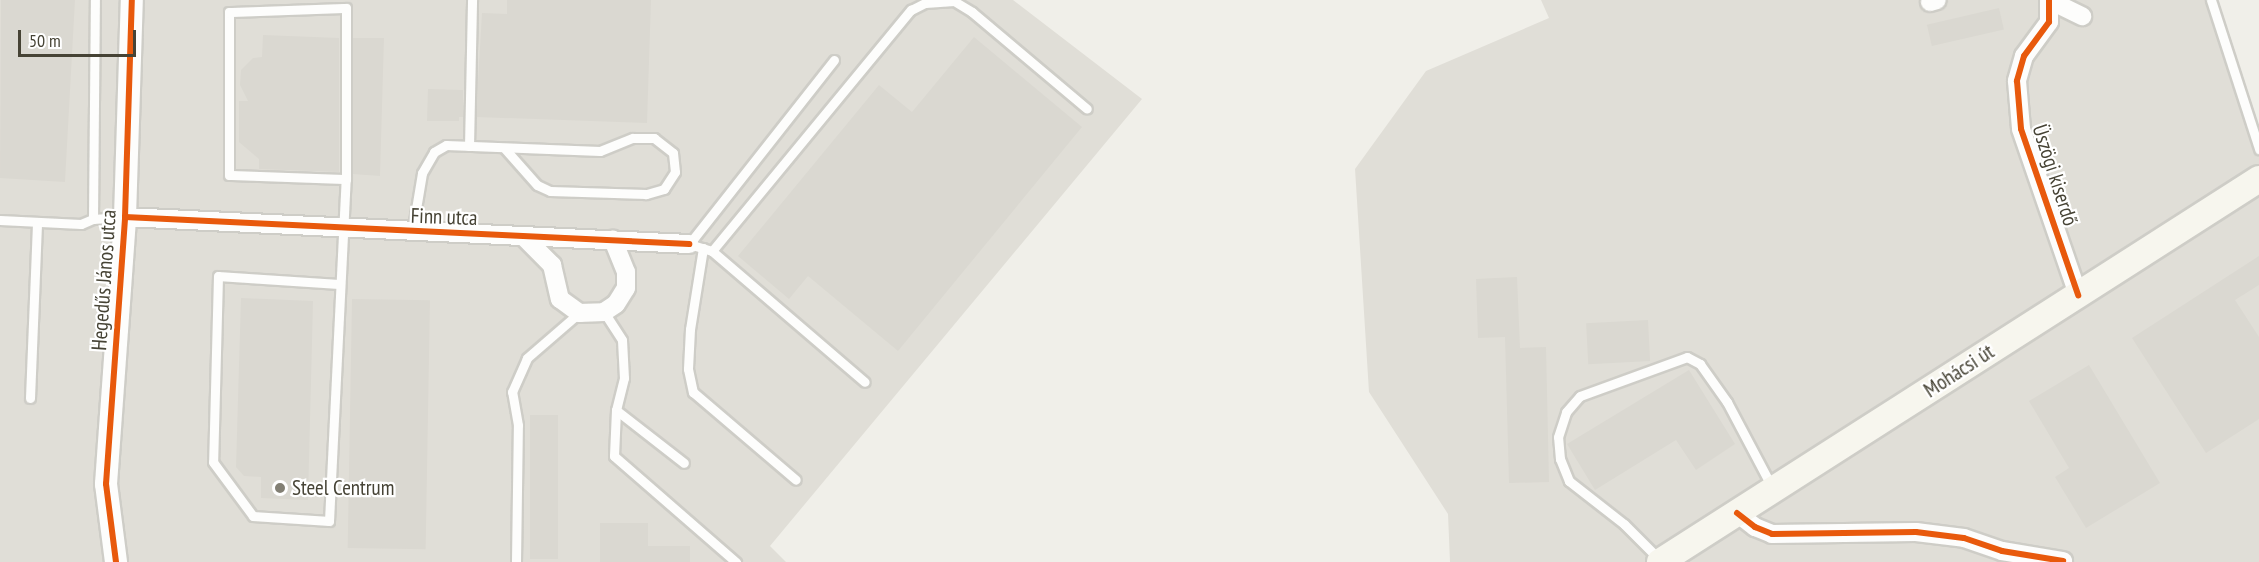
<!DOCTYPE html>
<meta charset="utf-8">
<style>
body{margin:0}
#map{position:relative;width:2259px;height:562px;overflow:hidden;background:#f0efe9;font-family:"PT Sans Narrow",sans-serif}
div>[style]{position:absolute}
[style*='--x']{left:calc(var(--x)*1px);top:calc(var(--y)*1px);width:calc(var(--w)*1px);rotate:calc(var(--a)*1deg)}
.industrial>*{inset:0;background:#e0ded7}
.building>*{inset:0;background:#dad8d1;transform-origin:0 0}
.roads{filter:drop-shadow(2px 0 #cecdc7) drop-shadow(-2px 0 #cecdc7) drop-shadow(0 2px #cecdc7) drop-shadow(0 -2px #cecdc7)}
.service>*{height:9px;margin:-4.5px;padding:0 4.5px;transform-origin:4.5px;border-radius:4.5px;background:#fdfdfc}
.minor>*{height:18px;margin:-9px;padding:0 9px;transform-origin:9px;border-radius:9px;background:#fdfdfc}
.tertiary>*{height:22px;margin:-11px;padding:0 11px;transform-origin:11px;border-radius:11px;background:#fdfdfc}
.secondary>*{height:26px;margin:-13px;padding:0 13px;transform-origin:13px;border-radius:13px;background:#f7f6ee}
.cycleway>*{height:6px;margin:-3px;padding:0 3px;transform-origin:3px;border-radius:3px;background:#e8590c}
.dots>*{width:16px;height:16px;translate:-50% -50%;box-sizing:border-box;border:3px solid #fff;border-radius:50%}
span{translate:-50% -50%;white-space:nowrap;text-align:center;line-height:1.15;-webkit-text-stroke:4.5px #fff;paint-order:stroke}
.street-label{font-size:21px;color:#464335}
.poi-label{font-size:21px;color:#464335}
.left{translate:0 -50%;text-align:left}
.scale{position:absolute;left:18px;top:30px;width:118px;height:27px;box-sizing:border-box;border:3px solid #464335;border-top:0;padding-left:8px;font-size:18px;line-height:21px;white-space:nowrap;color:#464335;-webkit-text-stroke:4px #fff;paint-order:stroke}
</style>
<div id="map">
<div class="industrial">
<div style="clip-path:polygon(0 0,1013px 0,1142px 99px,770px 546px,786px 562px,0 562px)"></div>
<div style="clip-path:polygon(1541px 0,2211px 0,2259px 152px,2259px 562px,1450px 562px,1448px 514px,1369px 392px,1355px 169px,1426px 71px,1549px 18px)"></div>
</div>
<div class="building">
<div style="clip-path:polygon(1px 0,75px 0,65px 182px,0 178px)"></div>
<div style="clip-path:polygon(507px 0,651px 0,647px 123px,476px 117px,482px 13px,507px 14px)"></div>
<div style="left:1999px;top:8px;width:22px;height:74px;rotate:77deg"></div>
<div style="clip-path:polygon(263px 35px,339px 38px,339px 172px,259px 169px,259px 159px,239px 142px,239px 101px,248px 101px,240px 85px,241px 70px,253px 58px,262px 57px)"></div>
<div style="clip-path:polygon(974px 37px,1082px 127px,898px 351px,808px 276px,789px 299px,738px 256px,879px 85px,912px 112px)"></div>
<div style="clip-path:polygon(353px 38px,384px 38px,380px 176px,353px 174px)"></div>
<div style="clip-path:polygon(428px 89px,463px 90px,463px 117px,459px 117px,459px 121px,427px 121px)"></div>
<div style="clip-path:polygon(2259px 256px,2259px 285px,2235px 300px,2259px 337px,2259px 419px,2206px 453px,2132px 338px)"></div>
<div style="clip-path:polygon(1517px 277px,1520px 348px,1546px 347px,1549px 482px,1509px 483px,1505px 337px,1478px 338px,1476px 279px)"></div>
<div style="clip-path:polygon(241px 298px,313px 301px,308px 500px,261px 498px,261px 477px,244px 476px,236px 467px)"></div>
<div style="left:352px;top:299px;width:78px;height:249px;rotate:1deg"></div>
<div style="left:1648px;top:320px;width:41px;height:62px;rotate:87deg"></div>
<div style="clip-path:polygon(2089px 365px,2160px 483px,2086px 528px,2055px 477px,2069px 468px,2029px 401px)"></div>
<div style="clip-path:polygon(1689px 370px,1735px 444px,1696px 470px,1676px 440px,1595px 490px,1567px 444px)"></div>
<div style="left:530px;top:415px;width:28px;height:144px"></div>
<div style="clip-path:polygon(600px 523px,648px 523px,648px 546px,690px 546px,690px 562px,600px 562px)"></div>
</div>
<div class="roads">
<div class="service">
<div style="--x:2211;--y:0;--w:157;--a:72.1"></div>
<div style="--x:834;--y:60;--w:234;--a:128.2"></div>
<div style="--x:689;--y:244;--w:24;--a:17"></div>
<div style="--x:712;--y:251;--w:201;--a:40.6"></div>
<div style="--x:469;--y:146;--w:146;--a:-88.8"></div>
<div style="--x:93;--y:219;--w:219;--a:-89.5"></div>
<div style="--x:0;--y:220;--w:81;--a:2.8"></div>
<div style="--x:81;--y:224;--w:13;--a:-23"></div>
<div style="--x:93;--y:219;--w:32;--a:-4"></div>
<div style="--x:412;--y:233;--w:61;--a:-80.5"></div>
<div style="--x:422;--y:173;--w:24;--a:-60"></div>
<div style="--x:434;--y:152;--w:14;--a:-30"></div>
<div style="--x:446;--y:145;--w:154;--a:2.2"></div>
<div style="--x:600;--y:151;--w:35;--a:-22"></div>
<div style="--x:633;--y:138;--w:21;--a:0"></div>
<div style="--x:654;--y:138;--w:24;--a:38"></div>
<div style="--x:673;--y:153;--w:19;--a:84"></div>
<div style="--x:675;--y:172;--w:20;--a:123"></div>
<div style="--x:664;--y:189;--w:19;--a:164"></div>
<div style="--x:646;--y:194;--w:96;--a:-178.2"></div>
<div style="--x:550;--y:191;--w:14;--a:-155"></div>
<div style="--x:537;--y:185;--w:48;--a:-131.6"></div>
<div style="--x:703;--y:248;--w:82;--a:99.1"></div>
<div style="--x:690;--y:329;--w:40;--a:92.9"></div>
<div style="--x:688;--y:369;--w:24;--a:78"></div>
<div style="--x:693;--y:392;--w:135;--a:40.5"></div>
<div style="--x:712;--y:251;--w:313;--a:-50.5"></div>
<div style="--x:911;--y:10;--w:16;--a:-27"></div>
<div style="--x:925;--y:3;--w:29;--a:-4"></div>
<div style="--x:954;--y:1;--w:21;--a:31"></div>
<div style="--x:972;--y:12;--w:150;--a:40.1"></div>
<div style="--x:338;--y:284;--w:120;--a:-176.2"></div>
<div style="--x:218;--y:276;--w:186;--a:91.5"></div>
<div style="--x:213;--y:462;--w:67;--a:53.5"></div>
<div style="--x:253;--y:516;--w:76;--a:3.8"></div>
<div style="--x:329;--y:521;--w:342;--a:-87.2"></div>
<div style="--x:346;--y:179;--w:117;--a:-178"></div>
<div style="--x:229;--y:175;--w:163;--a:-90"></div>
<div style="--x:229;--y:12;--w:117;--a:-2"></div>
<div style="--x:346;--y:8;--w:171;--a:90"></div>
<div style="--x:604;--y:312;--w:33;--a:57"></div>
<div style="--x:622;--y:340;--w:38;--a:87"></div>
<div style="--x:624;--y:378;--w:33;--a:104"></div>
<div style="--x:616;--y:410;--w:86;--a:37.9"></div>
<div style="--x:30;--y:398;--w:176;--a:-87.7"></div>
<div style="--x:616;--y:410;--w:46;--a:92.5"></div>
<div style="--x:614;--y:456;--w:162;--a:41"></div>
<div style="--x:1661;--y:561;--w:52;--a:-135"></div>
<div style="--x:1624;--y:524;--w:70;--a:-142"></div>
<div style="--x:1569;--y:481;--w:24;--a:-112"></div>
<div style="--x:1560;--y:459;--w:22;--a:-95"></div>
<div style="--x:1558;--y:437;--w:26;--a:-72"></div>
<div style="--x:1566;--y:412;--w:21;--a:-49"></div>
<div style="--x:1580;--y:396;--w:114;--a:-20"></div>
<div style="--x:1687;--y:357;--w:15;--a:28"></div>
<div style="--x:1700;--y:364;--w:47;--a:54.6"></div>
<div style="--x:1727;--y:402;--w:96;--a:62.1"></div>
<div style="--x:516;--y:562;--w:137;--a:-89.2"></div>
<div style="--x:518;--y:425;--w:34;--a:-100"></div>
<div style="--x:512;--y:392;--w:37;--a:-66"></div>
<div style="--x:527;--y:358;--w:69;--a:-40.9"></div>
</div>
<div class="minor">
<div style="--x:2049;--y:0;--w:22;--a:90"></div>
<div style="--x:2049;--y:22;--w:42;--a:126.3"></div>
<div style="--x:2024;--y:56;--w:26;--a:106"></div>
<div style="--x:2017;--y:81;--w:48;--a:85.2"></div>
<div style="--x:2021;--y:129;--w:176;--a:71"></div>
<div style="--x:2049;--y:0;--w:37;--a:26"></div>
<div style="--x:1930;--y:2;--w:7;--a:-16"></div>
<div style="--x:125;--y:217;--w:565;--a:2.74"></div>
<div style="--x:524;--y:237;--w:40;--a:45"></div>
<div style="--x:552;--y:265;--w:35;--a:77"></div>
<div style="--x:560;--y:299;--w:24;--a:36"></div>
<div style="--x:579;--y:313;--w:25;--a:-2"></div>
<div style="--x:604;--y:312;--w:14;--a:-34"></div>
<div style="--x:616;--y:304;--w:19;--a:-58"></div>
<div style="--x:626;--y:288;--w:16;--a:-90"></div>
<div style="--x:626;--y:272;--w:35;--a:-112"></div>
<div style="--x:1737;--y:513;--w:23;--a:38"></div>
<div style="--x:1755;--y:527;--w:18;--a:22"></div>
<div style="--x:1772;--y:534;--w:144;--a:-0.8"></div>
<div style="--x:1916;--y:532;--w:48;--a:7.1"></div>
<div style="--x:1964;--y:538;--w:40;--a:18.9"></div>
<div style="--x:2002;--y:551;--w:62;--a:9.3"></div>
</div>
<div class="tertiary">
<div style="--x:116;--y:562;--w:79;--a:-97.3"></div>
<div style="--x:106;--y:484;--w:268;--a:-85.9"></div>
<div style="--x:125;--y:217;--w:217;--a:-88.2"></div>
</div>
<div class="secondary">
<div style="--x:1660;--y:562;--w:711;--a:-32.59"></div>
</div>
</div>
<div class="cycleway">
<div style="--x:2049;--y:0;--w:22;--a:90"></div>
<div style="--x:2049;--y:22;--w:42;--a:126.3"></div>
<div style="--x:2024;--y:56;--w:26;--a:106"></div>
<div style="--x:2017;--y:81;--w:48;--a:85.2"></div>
<div style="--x:2021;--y:129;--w:176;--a:71"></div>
<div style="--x:125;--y:217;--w:565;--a:2.74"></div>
<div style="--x:1737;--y:513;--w:23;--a:38"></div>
<div style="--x:1755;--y:527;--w:18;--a:22"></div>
<div style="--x:1772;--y:534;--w:144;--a:-0.8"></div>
<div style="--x:1916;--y:532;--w:48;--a:7.1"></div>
<div style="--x:1964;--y:538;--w:40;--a:18.9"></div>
<div style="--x:2002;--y:551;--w:62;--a:9.3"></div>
<div style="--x:116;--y:562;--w:79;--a:-97.3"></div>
<div style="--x:106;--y:484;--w:268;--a:-85.9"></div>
<div style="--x:125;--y:217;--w:217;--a:-88.2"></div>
</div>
<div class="dots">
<div style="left:280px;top:488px;background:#827f74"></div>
</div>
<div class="street-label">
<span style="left:2055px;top:175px;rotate:72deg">Üszögi kiserdő</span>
<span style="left:444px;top:217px;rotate:2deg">Finn utca</span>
<span style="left:104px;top:280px;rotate:-86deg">Hegedűs János utca</span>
<span style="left:1959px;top:371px;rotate:-33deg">Mohácsi út</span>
</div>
<div class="poi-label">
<span class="left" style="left:292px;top:488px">Steel Centrum</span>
</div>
<div class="scale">50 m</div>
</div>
